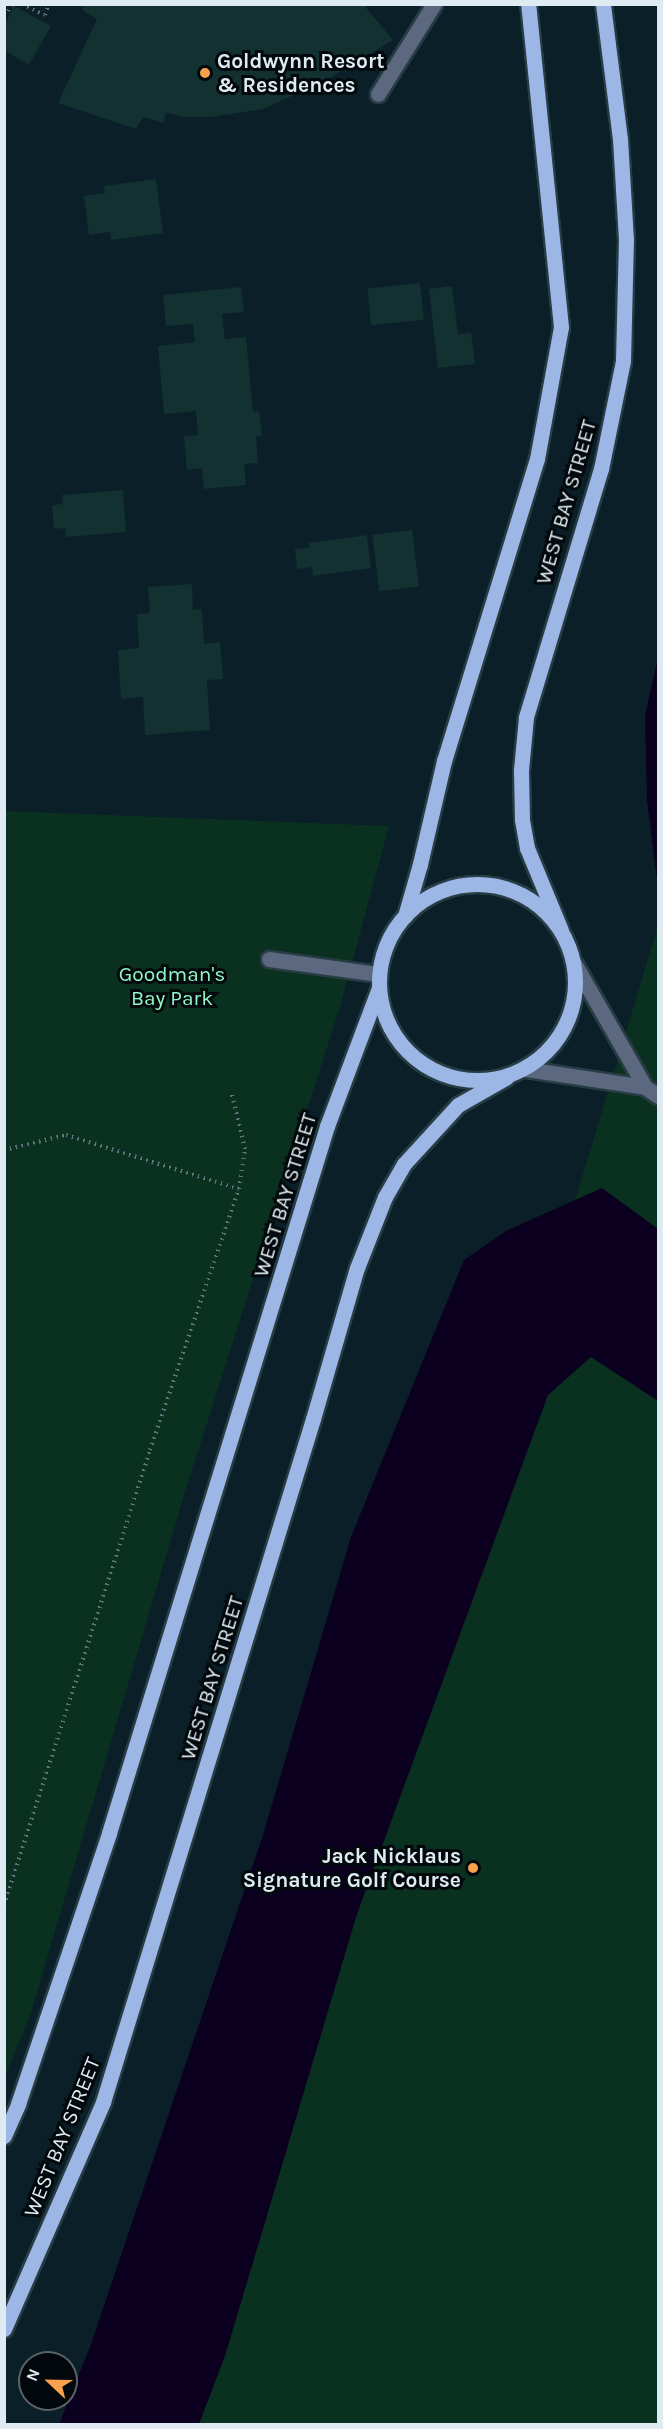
<!DOCTYPE html>
<style>
body{margin:0}
#map{position:relative;width:663px;height:2429px;overflow:hidden;background:#0a1f28;font-family:Karla,sans-serif}
div>[style]{position:absolute}
[style*='--x']{left:calc(var(--x)*1px);top:calc(var(--y)*1px);width:calc(var(--w)*1px);rotate:calc(var(--a)*1deg)}
.green>*{inset:0;background:#0a3020}
.water>*{inset:0;background:#0b001f}
.building>*{inset:0;background:#133131;transform-origin:0 0}
.path>*{height:4px;margin-top:-2px;transform-origin:0;background:repeating-linear-gradient(90deg,#62747c 0 1.5px,transparent 0 6px)}
.roads{filter:drop-shadow(2px 0 #283c44) drop-shadow(-2px 0 #283c44) drop-shadow(0 2px #283c44) drop-shadow(0 -2px #283c44)}
.service>*{height:15px;margin:-7.5px;padding:0 7.5px;transform-origin:7.5px;border-radius:7.5px;background:#5b687f}
.tertiary>*{height:15px;margin:-7.5px;padding:0 7.5px;transform-origin:7.5px;border-radius:7.5px;background:#5b687f}
.primary>*{height:15px;margin:-7.5px;padding:0 7.5px;transform-origin:7.5px;border-radius:7.5px;background:#9cb6e6}
.primary>.ring{margin:-7.5px;padding:0;box-sizing:content-box;background:none;border:15px solid #9cb6e6;border-radius:50%}
.dots>*{width:16px;height:16px;translate:-50% -50%;box-sizing:border-box;border:3px solid #02080b;border-radius:50%}
span{translate:-50% -50%;white-space:nowrap;text-align:center;line-height:1.15;-webkit-text-stroke:6px #02080b;paint-order:stroke}
.poi-label{font-size:21px;color:#dfebf2;font-weight:700}
.left{translate:0 -50%;text-align:left}
.right{translate:-100% -50%;text-align:right}
.street-label{font-size:21px;color:#dfebf2}
.park-label{font-size:21px;color:#90f6c5}
.frame{position:absolute;inset:0;border:6px solid #dfebf2;pointer-events:none}
.north{position:absolute;left:18px;top:2351px;width:60px;height:60px;box-sizing:border-box;background:#02080b;border:2px solid #5a6367;border-radius:50%;rotate:292deg;font-size:16px;font-weight:700;line-height:24px;text-align:center;color:#dfebf2}
.north::after{content:'';display:block;margin:auto;width:21px;height:27px;background:#f9a04d;clip-path:polygon(50% 0,100% 100%,50% 72%,0 100%)}
</style>
<div id="map">
<div class="green">
<div style="clip-path:polygon(5px 811px,389px 826px,340px 1007px,185px 1492px,29px 2019px,5px 2076px)"></div>
<div style="clip-path:polygon(658px 926px,658px 2424px,59px 2424px,204px 2118px,561px 1247px)"></div>
</div>
<div class="water">
<div style="clip-path:polygon(658px 657px,658px 888px,647px 800px,645px 716px)"></div>
<div style="clip-path:polygon(602px 1188px,658px 1229px,658px 1401px,591px 1357px,548px 1395px,357px 1914px,225px 2356px,199px 2424px,59px 2424px,90px 2347px,263px 1835px,351px 1537px,464px 1260px,506px 1231px)"></div>
</div>
<div class="building">
<div style="clip-path:polygon(84px 4px,366px 4px,367px 9px,393px 40px,325px 81px,263px 109px,211px 117px,185px 117px,166px 113px,163px 123px,143px 117px,136px 129px,58px 103px,97px 19px,82px 10px)"></div>
<div style="clip-path:polygon(14px 6px,51px 26px,29px 65px,4px 50px,4px 26px)"></div>
<div style="clip-path:polygon(156px 179px,163px 233px,111px 240px,110px 232px,89px 235px,84px 196px,105px 193px,104px 186px)"></div>
<div style="left:420px;top:283px;width:37px;height:53px;rotate:84deg"></div>
<div style="clip-path:polygon(452px 286px,458px 334px,471px 333px,475px 364px,438px 368px,429px 289px)"></div>
<div style="clip-path:polygon(241px 287px,244px 312px,222px 314px,225px 339px,246px 337px,253px 412px,259px 411px,262px 436px,256px 437px,258px 463px,244px 464px,246px 485px,204px 489px,202px 468px,187px 470px,184px 436px,198px 435px,196px 411px,164px 414px,158px 346px,195px 342px,193px 324px,166px 326px,163px 295px)"></div>
<div style="clip-path:polygon(123px 490px,126px 532px,66px 537px,65px 528px,54px 529px,52px 505px,63px 504px,62px 495px)"></div>
<div style="left:412px;top:530px;width:57px;height:40px;rotate:83deg"></div>
<div style="clip-path:polygon(367px 535px,371px 568px,313px 576px,312px 567px,297px 569px,295px 549px,310px 547px,309px 543px)"></div>
<div style="clip-path:polygon(192px 584px,193px 610px,202px 609px,204px 644px,220px 642px,223px 679px,207px 680px,210px 730px,145px 735px,143px 697px,121px 699px,118px 650px,139px 648px,137px 614px,150px 613px,148px 587px)"></div>
</div>
<div class="path">
<div style="--x:22;--y:4;--w:25;--a:26"></div>
<div style="--x:45;--y:15;--w:12;--a:-70"></div>
<div style="--x:4;--y:9;--w:4;--a:27"></div>
<div style="--x:8;--y:11;--w:8;--a:-60"></div>
<div style="--x:4;--y:1150;--w:64;--a:-13.6"></div>
<div style="--x:66;--y:1135;--w:181;--a:17.3"></div>
<div style="--x:4;--y:1905;--w:478;--a:-72.2"></div>
<div style="--x:150;--y:1450;--w:276;--a:-71.2"></div>
<div style="--x:239;--y:1189;--w:40;--a:-81.5"></div>
<div style="--x:245;--y:1149;--w:56;--a:-103.5"></div>
</div>
<div class="roads">
<div class="service">
<div style="--x:378;--y:94;--w:106;--a:-58.1"></div>
<div style="--x:269;--y:959;--w:111;--a:7.8"></div>
</div>
<div class="tertiary">
<div style="--x:574;--y:963;--w:143;--a:60.2"></div>
<div style="--x:526;--y:1069;--w:120;--a:8.6"></div>
<div style="--x:645;--y:1087;--w:16;--a:35"></div>
</div>
<div class="primary">
<div class="ring" style="left:379px;top:884px;width:181px;height:181px"></div>
<div style="--x:405;--y:916;--w:54;--a:-73.9"></div>
<div style="--x:420;--y:864;--w:106;--a:-76.9"></div>
<div style="--x:444;--y:761;--w:316;--a:-72.9"></div>
<div style="--x:537;--y:459;--w:134;--a:-79.7"></div>
<div style="--x:561;--y:327;--w:325;--a:-95.8"></div>
<div style="--x:561;--y:930;--w:89;--a:-112.5"></div>
<div style="--x:527;--y:848;--w:29;--a:-100"></div>
<div style="--x:522;--y:819;--w:49;--a:-91.2"></div>
<div style="--x:521;--y:770;--w:53;--a:-84.6"></div>
<div style="--x:526;--y:717;--w:259;--a:-73.2"></div>
<div style="--x:601;--y:469;--w:110;--a:-78.5"></div>
<div style="--x:623;--y:361;--w:121;--a:-88.6"></div>
<div style="--x:626;--y:240;--w:101;--a:-93.4"></div>
<div style="--x:620;--y:139;--w:136;--a:-97.2"></div>
<div style="--x:4;--y:2136;--w:35;--a:-66"></div>
<div style="--x:18;--y:2104;--w:286;--a:-71.4"></div>
<div style="--x:109;--y:1833;--w:740;--a:-72.86"></div>
<div style="--x:327;--y:1126;--w:147;--a:-69.4"></div>
<div style="--x:4;--y:2329;--w:248;--a:-66.4"></div>
<div style="--x:103;--y:2102;--w:715;--a:-72.91"></div>
<div style="--x:313;--y:1419;--w:157;--a:-73.8"></div>
<div style="--x:357;--y:1268;--w:76;--a:-68.5"></div>
<div style="--x:385;--y:1197;--w:38;--a:-60"></div>
<div style="--x:404;--y:1164;--w:80;--a:-47.5"></div>
<div style="--x:458;--y:1105;--w:56;--a:-29.7"></div>
</div>
</div>
<div class="dots">
<div style="left:205px;top:73px;background:#f9a04d"></div>
<div style="left:473px;top:1868px;background:#f9a04d"></div>
</div>
<div class="poi-label">
<span class="left" style="left:217px;top:73px">Goldwynn Resort<br>&amp; Residences</span>
<span class="right" style="left:461px;top:1868px">Jack Nicklaus<br>Signature Golf Course</span>
</div>
<div class="street-label">
<span style="left:566px;top:502px;rotate:-74deg">WEST BAY STREET</span>
<span style="left:285px;top:1195px;rotate:-73deg">WEST BAY STREET</span>
<span style="left:212px;top:1678px;rotate:-73deg">WEST BAY STREET</span>
<span style="left:62px;top:2137px;rotate:-68deg">WEST BAY STREET</span>
</div>
<div class="park-label">
<span style="left:172px;top:986px">Goodman's<br>Bay Park</span>
</div>
<div class="frame"></div>
<div class="north">N</div>
</div>
